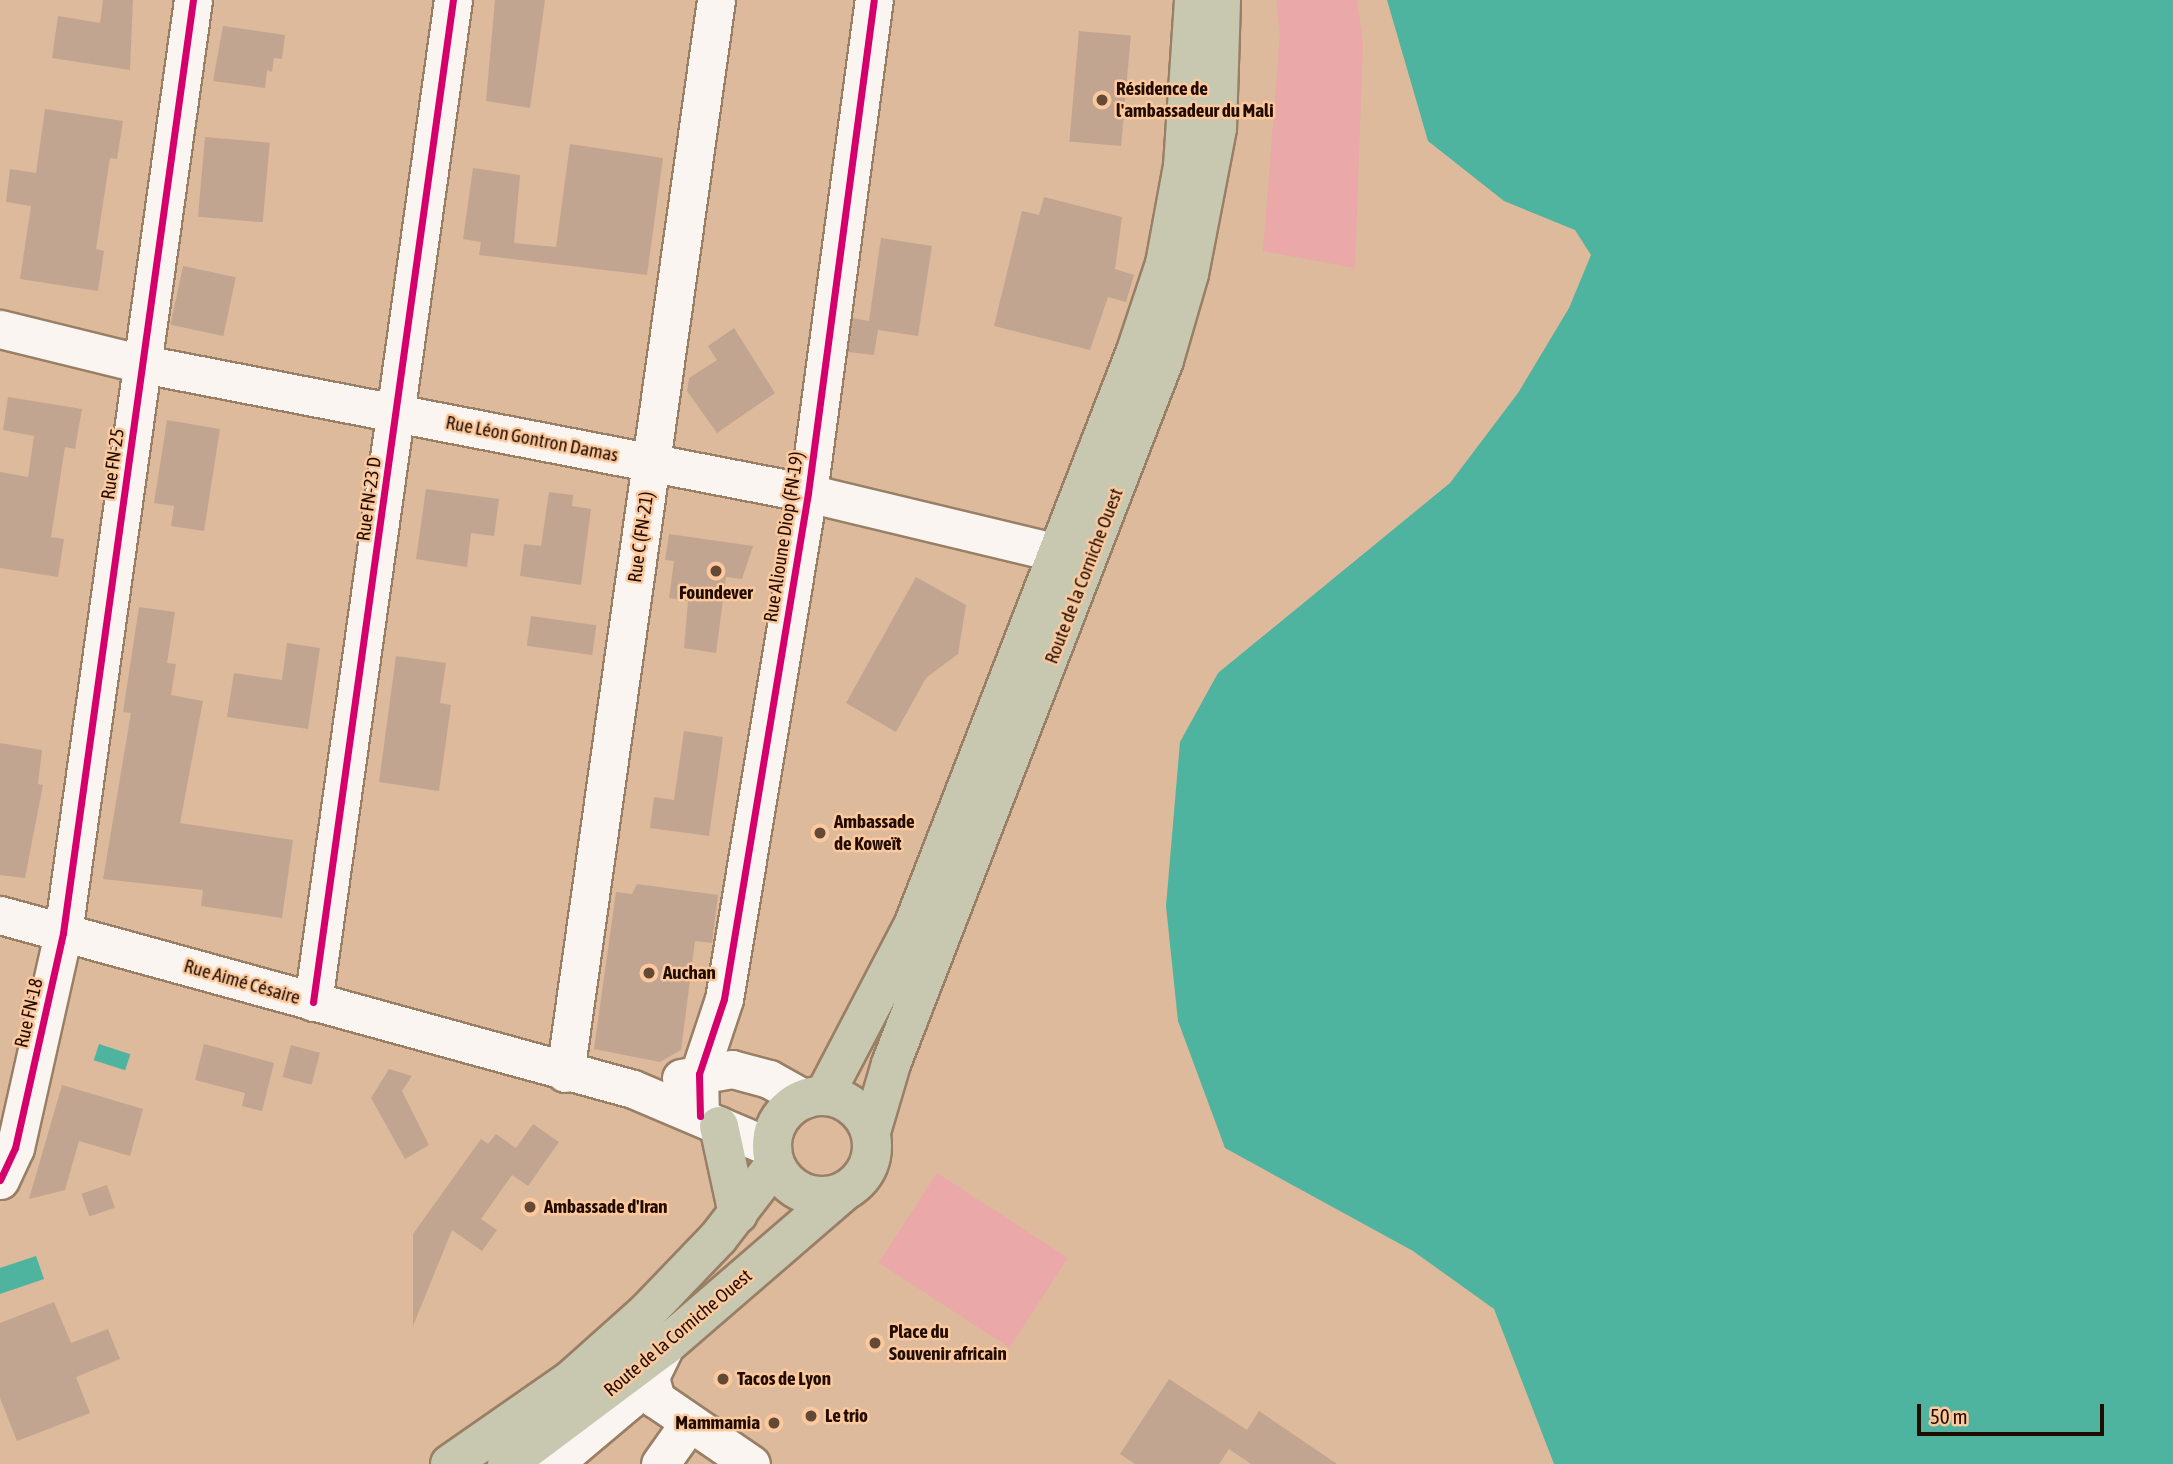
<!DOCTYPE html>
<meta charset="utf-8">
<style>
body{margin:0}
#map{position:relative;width:2173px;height:1464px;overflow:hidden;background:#dcba9b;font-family:"Asap Condensed",sans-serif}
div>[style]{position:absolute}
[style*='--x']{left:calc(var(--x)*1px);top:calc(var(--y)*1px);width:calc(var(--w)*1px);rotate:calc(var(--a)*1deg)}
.green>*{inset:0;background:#eaa8a8;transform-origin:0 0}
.water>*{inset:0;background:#4eb49f;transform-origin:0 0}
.building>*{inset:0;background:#c2a591;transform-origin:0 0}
.roads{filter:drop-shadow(2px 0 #987f65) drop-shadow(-2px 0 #987f65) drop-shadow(0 2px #987f65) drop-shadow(0 -2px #987f65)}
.minor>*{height:37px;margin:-18.5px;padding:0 18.5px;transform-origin:18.5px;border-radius:18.5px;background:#faf5f0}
.highway>*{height:38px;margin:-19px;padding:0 19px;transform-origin:19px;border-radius:19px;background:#c8c8b0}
.highway>.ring{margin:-19px;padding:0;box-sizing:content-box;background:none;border:38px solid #c8c8b0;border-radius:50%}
.cycleway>*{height:7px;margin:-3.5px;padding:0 3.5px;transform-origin:3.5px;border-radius:3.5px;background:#d6006c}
.dots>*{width:19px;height:19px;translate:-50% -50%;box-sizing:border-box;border:4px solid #fbc99d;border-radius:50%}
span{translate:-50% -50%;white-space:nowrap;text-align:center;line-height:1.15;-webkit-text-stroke:5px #fbc99d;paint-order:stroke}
.poi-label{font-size:19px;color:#220c00;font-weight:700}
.left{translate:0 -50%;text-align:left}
.right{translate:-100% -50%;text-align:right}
.street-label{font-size:19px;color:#220c00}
.scale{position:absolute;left:1917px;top:1404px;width:187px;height:32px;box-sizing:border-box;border:4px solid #220c00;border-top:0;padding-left:9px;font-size:21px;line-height:24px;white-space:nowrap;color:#220c00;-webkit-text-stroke:5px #fbc99d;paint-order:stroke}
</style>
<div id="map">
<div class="green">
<div style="clip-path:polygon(1276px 0,1357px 0,1363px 45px,1355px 268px,1263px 251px,1280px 34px)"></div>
<div style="left:937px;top:1173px;width:156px;height:107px;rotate:33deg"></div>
</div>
<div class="water">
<div style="clip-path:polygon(1387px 0,2173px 0,2173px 1464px,1554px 1464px,1494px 1309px,1413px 1251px,1225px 1148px,1178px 1021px,1166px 906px,1180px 742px,1218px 673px,1450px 483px,1518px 393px,1569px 308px,1591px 255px,1575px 230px,1504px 201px,1428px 141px)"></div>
<div style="left:99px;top:1044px;width:33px;height:17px;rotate:18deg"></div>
<div style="clip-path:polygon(36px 1256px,44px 1279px,0 1294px,0 1268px)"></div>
</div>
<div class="building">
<div style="clip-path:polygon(103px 0,133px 0,130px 70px,52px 58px,58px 16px,100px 23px)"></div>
<div style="clip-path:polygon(495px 0,545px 0,530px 108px,486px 101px)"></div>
<div style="clip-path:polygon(223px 26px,285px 35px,282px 59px,274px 58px,272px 72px,267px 70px,265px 88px,213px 81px)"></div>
<div style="left:1079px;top:31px;width:52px;height:111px;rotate:5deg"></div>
<div style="clip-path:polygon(45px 109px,123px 121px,117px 159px,110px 158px,96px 249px,104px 251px,98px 291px,20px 279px,31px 206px,6px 202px,10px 169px,36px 173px)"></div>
<div style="left:205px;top:137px;width:65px;height:80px;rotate:5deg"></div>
<div style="clip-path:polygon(570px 144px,663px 158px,647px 275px,479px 255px,481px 242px,463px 239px,473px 168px,520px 175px,514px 243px,556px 247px)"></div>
<div style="clip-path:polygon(1044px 197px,1122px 217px,1115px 269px,1134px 275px,1126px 302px,1108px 297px,1090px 350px,994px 326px,1022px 211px,1039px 215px)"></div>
<div style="clip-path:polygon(881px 238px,932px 246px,918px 336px,878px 330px,874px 355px,848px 352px,853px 318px,869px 321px)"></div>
<div style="left:183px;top:266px;width:54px;height:60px;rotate:12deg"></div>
<div style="clip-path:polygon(734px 328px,775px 393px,717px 433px,687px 391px,689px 378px,717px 360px,708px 346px)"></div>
<div style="clip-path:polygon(8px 397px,82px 409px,75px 449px,65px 447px,51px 537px,64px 539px,58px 577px,0 568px,0 472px,28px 477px,34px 436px,3px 430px)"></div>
<div style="clip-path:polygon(167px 420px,220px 429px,204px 531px,171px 526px,174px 506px,154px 503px)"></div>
<div style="clip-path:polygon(426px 489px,499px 499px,494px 536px,471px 533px,467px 567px,416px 559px)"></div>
<div style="clip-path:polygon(549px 492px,573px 495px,572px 506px,591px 509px,581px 585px,520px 576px,524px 544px,541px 546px)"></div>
<div style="clip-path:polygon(669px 534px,753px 546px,742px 579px,726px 577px,716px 653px,684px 648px,688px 601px,669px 598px,674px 561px,665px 560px)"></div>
<div style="clip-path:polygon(916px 577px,966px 605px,958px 654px,926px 678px,896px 732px,846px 703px)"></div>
<div style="clip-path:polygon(139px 607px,175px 612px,167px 663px,176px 664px,171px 695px,203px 701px,180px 823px,293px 840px,282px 918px,201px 906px,203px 890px,103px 879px,131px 713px,123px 712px)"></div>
<div style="left:531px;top:616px;width:66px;height:30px;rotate:8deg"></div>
<div style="clip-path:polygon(287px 643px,320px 648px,308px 729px,227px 717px,234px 673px,282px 680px)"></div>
<div style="clip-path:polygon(396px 656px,446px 663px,440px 703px,451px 705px,439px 791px,379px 782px)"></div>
<div style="clip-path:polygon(684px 731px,723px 737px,709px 836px,650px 828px,654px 797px,674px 800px)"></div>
<div style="clip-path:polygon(0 743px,42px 750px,38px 784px,43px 785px,25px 878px,0 875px)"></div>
<div style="clip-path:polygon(637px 884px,718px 895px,712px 943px,695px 941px,681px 1050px,660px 1062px,594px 1049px,616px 892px,632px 894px)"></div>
<div style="clip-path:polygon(204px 1044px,274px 1063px,262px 1111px,242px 1106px,245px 1093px,195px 1080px)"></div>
<div style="left:291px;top:1045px;width:30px;height:33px;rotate:15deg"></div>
<div style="clip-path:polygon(389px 1069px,412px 1076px,402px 1091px,429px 1145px,405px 1159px,371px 1098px)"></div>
<div style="clip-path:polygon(62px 1085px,143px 1109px,130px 1156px,79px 1141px,65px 1190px,29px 1199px)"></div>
<div style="clip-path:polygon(533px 1124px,559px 1142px,528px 1186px,512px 1175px,481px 1219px,497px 1230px,482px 1251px,452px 1230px,413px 1326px,413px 1234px,481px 1139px,488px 1144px,496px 1134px,516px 1148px)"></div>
<div style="left:107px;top:1185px;width:24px;height:27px;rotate:71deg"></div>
<div style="clip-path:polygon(54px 1302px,71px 1343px,108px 1329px,120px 1359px,76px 1377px,90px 1413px,17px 1441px,0 1398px,0 1323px)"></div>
<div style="clip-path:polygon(1169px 1379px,1247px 1430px,1259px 1411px,1337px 1464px,1251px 1464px,1229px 1449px,1219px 1464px,1135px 1464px,1120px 1454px)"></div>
</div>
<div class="roads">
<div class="minor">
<div style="--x:0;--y:329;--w:147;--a:13.8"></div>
<div style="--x:143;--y:364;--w:677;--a:10.98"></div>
<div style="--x:808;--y:493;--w:261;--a:13.5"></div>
<div style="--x:0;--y:915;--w:656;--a:15.37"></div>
<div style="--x:633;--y:1089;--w:151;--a:23"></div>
<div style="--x:313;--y:1002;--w:1012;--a:-82.05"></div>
<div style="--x:565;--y:1073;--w:1084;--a:-81.99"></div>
<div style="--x:681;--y:1078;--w:52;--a:-10"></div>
<div style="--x:732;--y:1069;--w:38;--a:15"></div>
<div style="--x:769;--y:1079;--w:41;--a:29.1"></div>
<div style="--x:700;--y:1116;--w:42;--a:-91.4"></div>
<div style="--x:699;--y:1074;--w:79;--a:-71.6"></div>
<div style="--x:724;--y:999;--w:513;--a:-80.57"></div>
<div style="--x:808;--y:493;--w:497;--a:-82.4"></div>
<div style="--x:0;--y:1180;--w:35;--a:-65"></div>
<div style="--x:15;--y:1148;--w:220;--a:-77.4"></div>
<div style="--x:63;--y:933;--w:942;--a:-82.07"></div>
<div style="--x:650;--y:1377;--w:23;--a:75"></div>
<div style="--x:656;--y:1399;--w:115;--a:34.4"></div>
<div style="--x:553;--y:1464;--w:99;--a:-40.1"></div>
<div style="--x:629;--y:1400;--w:31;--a:-48"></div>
<div style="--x:650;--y:1377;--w:32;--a:-64"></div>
<div style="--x:660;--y:1464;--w:50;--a:-54.7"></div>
</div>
<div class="highway">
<div class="ring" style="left:772px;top:1096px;width:62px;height:62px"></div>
<div style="--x:824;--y:1096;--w:192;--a:-62.4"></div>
<div style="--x:913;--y:926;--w:617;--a:-68.8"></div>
<div style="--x:1136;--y:351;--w:92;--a:-71.6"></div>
<div style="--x:1165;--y:264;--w:100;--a:-79.6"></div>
<div style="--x:1183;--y:166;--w:166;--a:-86.2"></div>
<div style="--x:719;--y:1126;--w:90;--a:77.8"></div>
<div style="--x:871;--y:1132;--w:71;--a:-73.6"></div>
<div style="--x:891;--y:1064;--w:755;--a:-68.8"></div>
<div style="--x:1164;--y:360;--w:90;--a:-73.8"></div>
<div style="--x:1189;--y:274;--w:149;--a:-79.1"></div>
<div style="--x:1217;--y:128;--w:128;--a:-88.2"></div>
<div style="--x:450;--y:1464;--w:147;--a:-34.8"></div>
<div style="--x:571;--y:1380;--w:102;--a:-41.8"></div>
<div style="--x:647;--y:1312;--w:103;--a:-46.2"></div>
<div style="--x:718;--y:1238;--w:93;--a:-52.4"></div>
<div style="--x:507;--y:1464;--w:197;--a:-36.8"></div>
<div style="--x:665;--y:1346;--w:234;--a:-40.8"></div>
</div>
</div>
<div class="cycleway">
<div style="--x:313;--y:1002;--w:1012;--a:-82.05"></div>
<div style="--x:700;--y:1116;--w:42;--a:-91.4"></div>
<div style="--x:699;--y:1074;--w:79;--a:-71.6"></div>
<div style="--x:724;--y:999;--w:513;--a:-80.57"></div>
<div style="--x:808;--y:493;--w:497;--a:-82.4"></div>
<div style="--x:0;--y:1180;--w:35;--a:-65"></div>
<div style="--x:15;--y:1148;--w:220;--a:-77.4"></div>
<div style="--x:63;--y:933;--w:942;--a:-82.07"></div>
</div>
<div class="dots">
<div style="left:1102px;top:100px;background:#634936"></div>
<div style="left:716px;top:571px;background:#634936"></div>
<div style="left:820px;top:833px;background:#634936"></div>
<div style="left:649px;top:973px;background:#634936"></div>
<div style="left:530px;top:1207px;background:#634936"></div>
<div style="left:875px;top:1343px;background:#634936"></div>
<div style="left:723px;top:1379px;background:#634936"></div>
<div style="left:811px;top:1416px;background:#634936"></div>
<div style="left:774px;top:1423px;background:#634936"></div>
</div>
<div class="poi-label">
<span class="left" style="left:1116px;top:100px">Résidence de<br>l'ambassadeur du Mali</span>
<span style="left:716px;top:593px">Foundever</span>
<span class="left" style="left:834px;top:833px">Ambassade<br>de Koweït</span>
<span class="left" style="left:663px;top:973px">Auchan</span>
<span class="left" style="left:544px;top:1207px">Ambassade d'Iran</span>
<span class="left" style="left:889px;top:1343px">Place du<br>Souvenir africain</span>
<span class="left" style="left:737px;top:1379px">Tacos de Lyon</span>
<span class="left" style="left:825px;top:1416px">Le trio</span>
<span class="right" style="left:760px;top:1423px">Mammamia</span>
</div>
<div class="street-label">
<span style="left:532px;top:439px;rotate:11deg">Rue Léon Gontron Damas</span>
<span style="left:113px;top:464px;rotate:-82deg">Rue FN-25</span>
<span style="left:369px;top:499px;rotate:-82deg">Rue FN-23 D</span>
<span style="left:641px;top:537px;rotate:-82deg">Rue C (FN-21)</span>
<span style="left:784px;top:537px;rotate:-81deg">Rue Alioune Diop (FN-19)</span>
<span style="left:1084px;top:576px;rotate:-69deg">Route de la Corniche Ouest</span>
<span style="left:242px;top:982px;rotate:16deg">Rue Aimé Césaire</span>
<span style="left:29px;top:1013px;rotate:-77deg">Rue FN-18</span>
<span style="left:678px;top:1333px;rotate:-40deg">Route de la Corniche Ouest</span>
</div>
<div class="scale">50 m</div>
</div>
